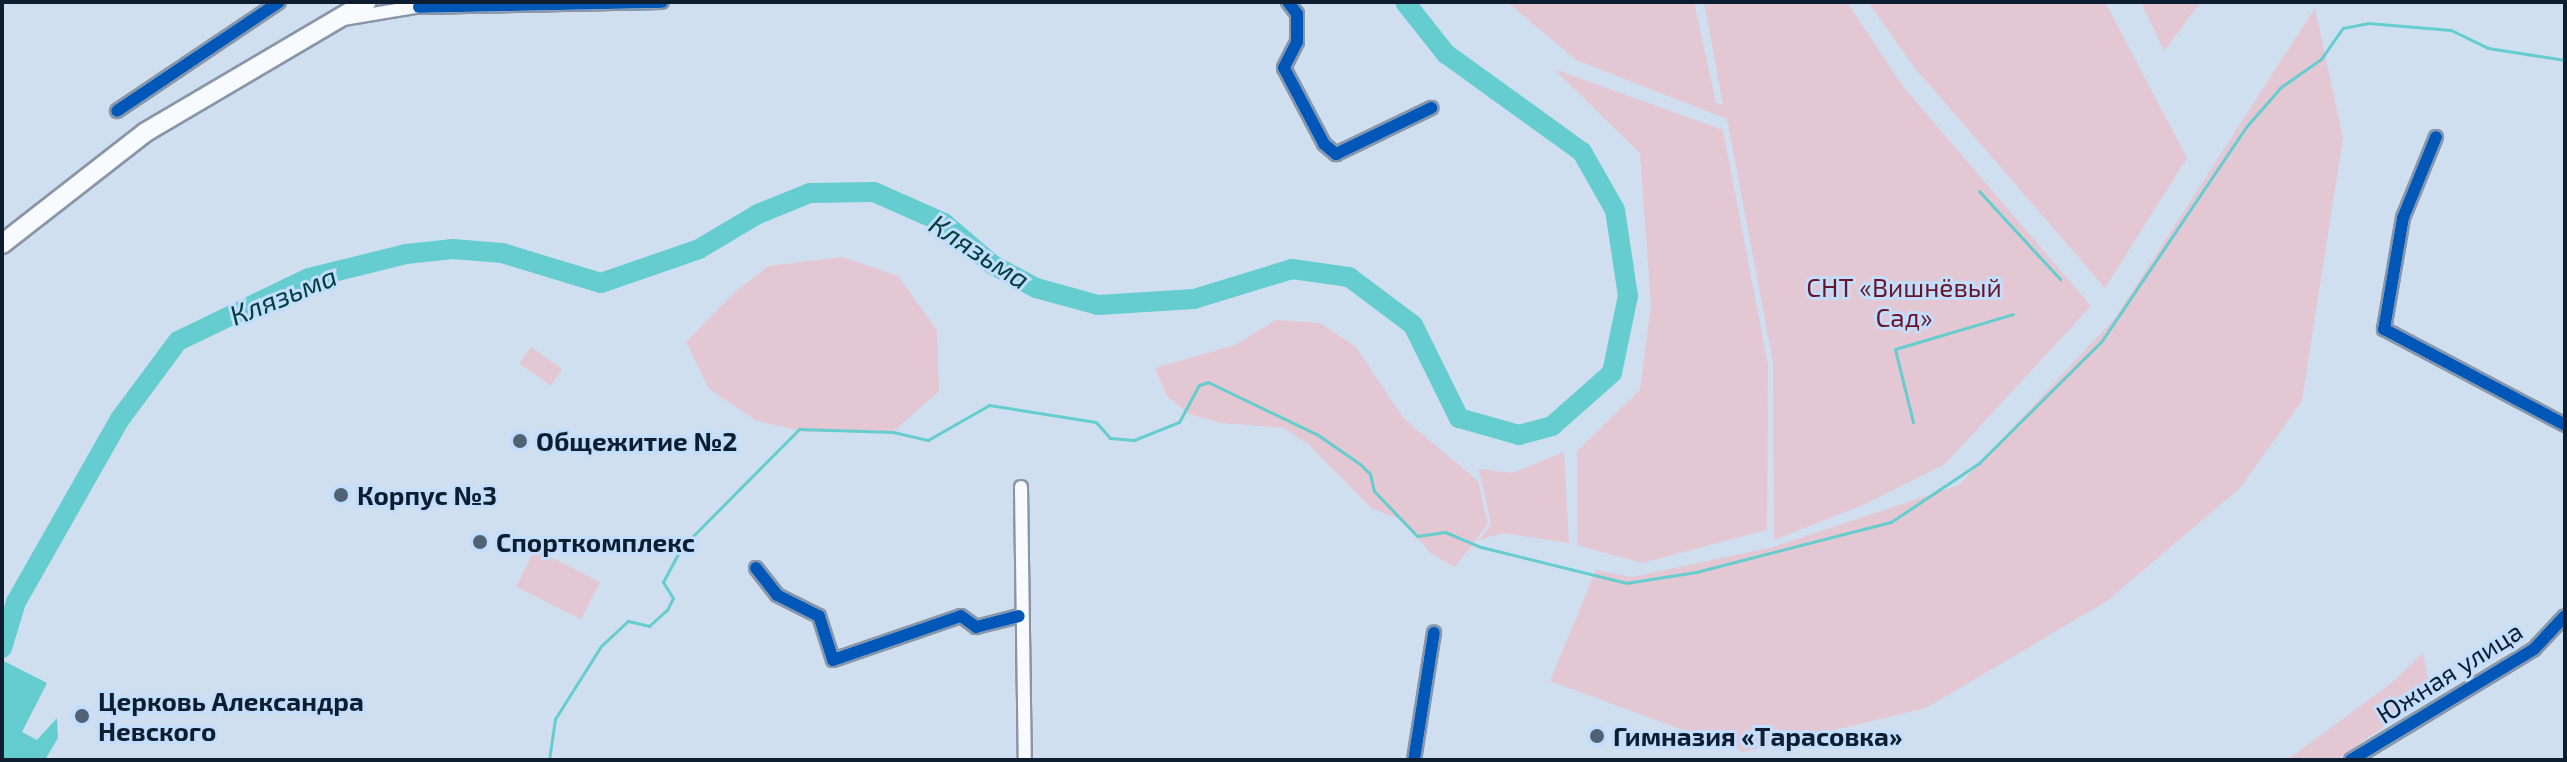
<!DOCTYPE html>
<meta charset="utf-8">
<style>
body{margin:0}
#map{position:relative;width:2567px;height:762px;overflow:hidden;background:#d0dff0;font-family:"Exo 2",sans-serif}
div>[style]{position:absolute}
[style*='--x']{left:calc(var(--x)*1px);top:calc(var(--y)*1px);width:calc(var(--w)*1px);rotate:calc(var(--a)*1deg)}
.green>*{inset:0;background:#e3c7d2;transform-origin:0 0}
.water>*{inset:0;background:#65cdcf}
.stream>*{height:3px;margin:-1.5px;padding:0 1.5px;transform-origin:1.5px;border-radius:1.5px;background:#65cdcf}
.river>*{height:20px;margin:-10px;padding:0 10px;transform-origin:10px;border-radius:10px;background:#65cdcf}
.roads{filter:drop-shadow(2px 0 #8896a7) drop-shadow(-2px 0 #8896a7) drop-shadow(0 2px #8896a7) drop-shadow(0 -2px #8896a7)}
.street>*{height:12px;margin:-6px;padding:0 6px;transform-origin:6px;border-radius:6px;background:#f8fafd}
.secondary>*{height:18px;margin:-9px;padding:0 9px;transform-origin:9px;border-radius:9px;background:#f8fafd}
.cycleway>*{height:12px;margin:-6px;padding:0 6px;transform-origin:6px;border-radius:6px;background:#0057b8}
.dots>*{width:22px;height:22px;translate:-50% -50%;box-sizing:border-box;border:4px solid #c3defd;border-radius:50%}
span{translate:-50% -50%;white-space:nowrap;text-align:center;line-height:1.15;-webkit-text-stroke:6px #c3defd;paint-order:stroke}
.park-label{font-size:26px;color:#691529}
.poi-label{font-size:26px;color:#0d1e31;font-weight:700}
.left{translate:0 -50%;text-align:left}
.street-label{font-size:26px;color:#0d1e31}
.water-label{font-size:28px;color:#003f3e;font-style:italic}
.frame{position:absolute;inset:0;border:4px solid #0d1e31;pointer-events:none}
</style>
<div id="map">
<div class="green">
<div style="clip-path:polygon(1507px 2px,1694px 2px,1716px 103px,1723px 105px,1704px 2px,1847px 2px,1901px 84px,2091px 306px,1945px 464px,1863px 505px,1774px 540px,1773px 362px,1727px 119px,1576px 60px)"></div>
<div style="clip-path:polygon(1868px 2px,2105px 2px,2187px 158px,2105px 288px,1914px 67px)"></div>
<div style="clip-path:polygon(2141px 2px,2201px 2px,2164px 51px)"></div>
<div style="clip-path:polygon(2315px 8px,2343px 138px,2302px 401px,2240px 488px,2107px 601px,1926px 708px,1743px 752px,1550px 681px,1596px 570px,1632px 577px,1773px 547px,1959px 485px,2115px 318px)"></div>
<div style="clip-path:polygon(1554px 69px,1723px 130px,1768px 365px,1767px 530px,1642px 563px,1577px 545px,1577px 451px,1640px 390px,1651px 306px,1640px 153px)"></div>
<div style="clip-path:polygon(842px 257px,898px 276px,937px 330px,939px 391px,893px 432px,806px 432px,757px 421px,709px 389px,686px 342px,735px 292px,769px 266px)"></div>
<div style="clip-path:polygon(1276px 320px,1320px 323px,1356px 347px,1404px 419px,1478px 481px,1488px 524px,1455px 567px,1433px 555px,1400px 519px,1371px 508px,1309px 445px,1284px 428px,1222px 423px,1188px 414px,1167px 396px,1155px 368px,1235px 345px)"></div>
<div style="left:531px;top:347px;width:38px;height:20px;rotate:35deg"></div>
<div style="clip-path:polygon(1564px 452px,1569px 543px,1504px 533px,1479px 540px,1491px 524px,1479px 469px,1512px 473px)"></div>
<div style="left:535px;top:549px;width:73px;height:42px;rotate:27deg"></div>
<div style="clip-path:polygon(2423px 653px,2431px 694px,2336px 760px,2287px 760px,2389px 685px)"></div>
</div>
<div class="water">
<div style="clip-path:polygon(2px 660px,47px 683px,22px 732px,37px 740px,57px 718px,58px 738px,45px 760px,2px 760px)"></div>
</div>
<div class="stream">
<div style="--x:1979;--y:191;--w:120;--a:47.4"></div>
<div style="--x:1913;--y:422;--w:75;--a:-103.9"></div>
<div style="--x:1895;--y:349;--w:123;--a:-16.5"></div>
<div style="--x:549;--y:760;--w:41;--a:-81.7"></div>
<div style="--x:555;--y:719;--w:86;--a:-57.8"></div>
<div style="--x:601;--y:646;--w:37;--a:-43"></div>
<div style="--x:628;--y:621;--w:22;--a:13"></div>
<div style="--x:649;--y:626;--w:24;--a:-42"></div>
<div style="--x:667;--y:610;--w:13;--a:-63"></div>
<div style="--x:673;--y:598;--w:19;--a:-122"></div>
<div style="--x:663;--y:582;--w:40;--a:-62"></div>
<div style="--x:682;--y:547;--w:166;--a:-45.2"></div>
<div style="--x:799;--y:429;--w:94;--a:1.8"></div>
<div style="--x:893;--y:432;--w:36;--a:13"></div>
<div style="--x:928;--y:440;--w:70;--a:-29.8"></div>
<div style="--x:989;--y:405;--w:108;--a:9"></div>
<div style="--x:1096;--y:422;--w:21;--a:49"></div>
<div style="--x:1110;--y:438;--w:24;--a:5"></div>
<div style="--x:1134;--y:440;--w:48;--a:-21.8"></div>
<div style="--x:1179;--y:422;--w:42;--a:-61.6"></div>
<div style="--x:1199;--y:385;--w:9;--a:-18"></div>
<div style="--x:1208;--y:382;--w:122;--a:25.7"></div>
<div style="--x:1318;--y:435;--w:51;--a:34.6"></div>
<div style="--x:1360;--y:464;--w:14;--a:45"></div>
<div style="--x:1370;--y:474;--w:17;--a:77"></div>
<div style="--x:1374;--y:491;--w:62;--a:46.3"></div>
<div style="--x:1417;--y:536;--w:28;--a:-8"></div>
<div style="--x:1445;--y:532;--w:39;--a:23"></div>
<div style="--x:1481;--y:547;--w:149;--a:13.9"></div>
<div style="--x:1626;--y:583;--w:71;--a:-8.9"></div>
<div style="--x:1696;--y:572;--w:201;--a:-14.4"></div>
<div style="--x:1891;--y:522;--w:106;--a:-33.8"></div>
<div style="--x:1979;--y:463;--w:172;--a:-44.8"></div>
<div style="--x:2101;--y:342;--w:259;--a:-56"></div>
<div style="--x:2246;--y:127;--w:53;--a:-48.8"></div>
<div style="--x:2281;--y:87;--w:49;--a:-35"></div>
<div style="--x:2321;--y:59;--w:38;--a:-55"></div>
<div style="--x:2343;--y:28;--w:25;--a:-11"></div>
<div style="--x:2368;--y:23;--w:83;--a:4.8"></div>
<div style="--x:2451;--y:30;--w:41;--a:25.9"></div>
<div style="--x:2488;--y:48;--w:78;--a:8.9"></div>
</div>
<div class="river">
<div style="--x:2;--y:648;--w:48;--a:-73.1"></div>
<div style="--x:16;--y:602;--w:210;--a:-60.4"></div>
<div style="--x:120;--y:419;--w:97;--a:-53.4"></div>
<div style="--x:178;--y:341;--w:145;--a:-25.7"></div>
<div style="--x:309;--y:278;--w:100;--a:-13.9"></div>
<div style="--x:406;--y:254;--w:47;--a:-6.1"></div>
<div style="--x:453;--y:249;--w:49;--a:4.7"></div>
<div style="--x:502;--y:253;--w:103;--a:16.9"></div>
<div style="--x:601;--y:283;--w:104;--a:-19.1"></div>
<div style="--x:699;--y:249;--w:69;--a:-30.7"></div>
<div style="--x:758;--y:214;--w:56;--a:-22"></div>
<div style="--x:810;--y:193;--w:64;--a:-0.9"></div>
<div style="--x:874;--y:192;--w:77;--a:23.9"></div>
<div style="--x:944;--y:223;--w:65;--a:40.6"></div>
<div style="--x:993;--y:265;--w:49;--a:28.1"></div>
<div style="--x:1036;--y:288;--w:64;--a:15.3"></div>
<div style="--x:1098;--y:305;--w:96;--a:-3.6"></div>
<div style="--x:1194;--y:299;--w:102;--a:-17"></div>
<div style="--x:1292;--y:269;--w:58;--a:8"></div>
<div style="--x:1349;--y:277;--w:80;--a:36.9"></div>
<div style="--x:1413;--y:325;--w:104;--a:63.7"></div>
<div style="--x:1459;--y:418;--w:62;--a:15.8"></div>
<div style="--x:1519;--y:435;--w:34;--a:-15"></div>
<div style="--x:1552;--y:426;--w:80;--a:-41.5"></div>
<div style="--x:1612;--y:373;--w:79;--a:-78.3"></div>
<div style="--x:1628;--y:296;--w:87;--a:-98.6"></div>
<div style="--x:1615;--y:210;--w:67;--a:-119.6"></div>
<div style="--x:1582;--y:152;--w:168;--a:-144.2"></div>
<div style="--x:1446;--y:54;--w:66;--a:-128.3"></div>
</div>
<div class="roads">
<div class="street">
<div style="--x:1288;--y:2;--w:15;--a:53"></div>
<div style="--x:1297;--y:14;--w:28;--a:90"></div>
<div style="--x:1297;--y:42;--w:29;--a:117"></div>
<div style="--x:1284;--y:68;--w:86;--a:62.2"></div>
<div style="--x:1324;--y:144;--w:16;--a:40"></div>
<div style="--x:1336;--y:154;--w:106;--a:-25.8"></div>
<div style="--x:419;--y:7;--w:243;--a:-1.2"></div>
<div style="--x:343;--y:19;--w:85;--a:-9.5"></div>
<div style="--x:117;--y:111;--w:195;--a:-33.9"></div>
<div style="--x:2436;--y:137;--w:87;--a:112.2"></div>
<div style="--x:2403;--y:218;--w:113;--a:99.7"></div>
<div style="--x:2384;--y:329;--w:205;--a:27.9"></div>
<div style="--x:1021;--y:487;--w:273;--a:89.2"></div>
<div style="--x:756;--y:568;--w:34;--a:52"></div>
<div style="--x:777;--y:595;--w:47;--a:26.6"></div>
<div style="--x:819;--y:616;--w:46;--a:72.3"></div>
<div style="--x:833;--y:660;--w:135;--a:-19"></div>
<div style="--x:961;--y:616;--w:19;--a:36"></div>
<div style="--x:976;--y:627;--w:44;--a:-14.3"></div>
<div style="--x:1414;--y:760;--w:129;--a:-81.1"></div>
<div style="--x:2351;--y:760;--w:214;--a:-31.2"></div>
<div style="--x:2534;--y:649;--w:45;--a:-46.8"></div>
</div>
<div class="secondary">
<div style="--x:2;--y:244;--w:182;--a:-37.9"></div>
<div style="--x:146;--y:132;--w:256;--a:-30.5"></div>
</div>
</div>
<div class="cycleway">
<div style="--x:1288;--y:2;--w:15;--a:53"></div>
<div style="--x:1297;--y:14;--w:28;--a:90"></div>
<div style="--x:1297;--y:42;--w:29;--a:117"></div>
<div style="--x:1284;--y:68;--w:86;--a:62.2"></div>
<div style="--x:1324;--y:144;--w:16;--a:40"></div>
<div style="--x:1336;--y:154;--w:106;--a:-25.8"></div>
<div style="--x:419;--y:7;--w:243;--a:-1.2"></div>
<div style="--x:117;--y:111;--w:195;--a:-33.9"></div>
<div style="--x:2436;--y:137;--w:87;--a:112.2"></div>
<div style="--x:2403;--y:218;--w:113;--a:99.7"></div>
<div style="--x:2384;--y:329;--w:205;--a:27.9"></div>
<div style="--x:756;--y:568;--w:34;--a:52"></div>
<div style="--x:777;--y:595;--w:47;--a:26.6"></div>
<div style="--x:819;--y:616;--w:46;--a:72.3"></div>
<div style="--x:833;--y:660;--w:135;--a:-19"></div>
<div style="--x:961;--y:616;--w:19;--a:36"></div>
<div style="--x:976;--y:627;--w:44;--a:-14.3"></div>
<div style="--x:1414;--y:760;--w:129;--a:-81.1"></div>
<div style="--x:2351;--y:760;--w:214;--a:-31.2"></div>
<div style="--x:2534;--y:649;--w:45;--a:-46.8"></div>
</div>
<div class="dots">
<div style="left:520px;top:441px;background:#516274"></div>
<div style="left:341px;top:495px;background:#516274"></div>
<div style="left:480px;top:542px;background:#516274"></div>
<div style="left:82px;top:716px;background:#516274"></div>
<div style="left:1597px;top:736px;background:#516274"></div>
</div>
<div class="park-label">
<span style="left:1904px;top:302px">СНТ «Вишнёвый<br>Сад»</span>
</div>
<div class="poi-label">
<span class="left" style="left:536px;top:441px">Общежитие №2</span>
<span class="left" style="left:357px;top:495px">Корпус №3</span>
<span class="left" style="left:496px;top:542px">Спорткомплекс</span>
<span class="left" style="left:98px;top:716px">Церковь Александра<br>Невского</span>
<span class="left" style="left:1613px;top:736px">Гимназия «Тарасовка»</span>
</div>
<div class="street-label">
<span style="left:2449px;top:672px;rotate:-32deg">Южная улица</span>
</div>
<div class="water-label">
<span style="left:980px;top:251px;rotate:33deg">Клязьма</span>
<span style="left:283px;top:295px;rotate:-22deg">Клязьма</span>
</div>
<div class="frame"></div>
</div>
